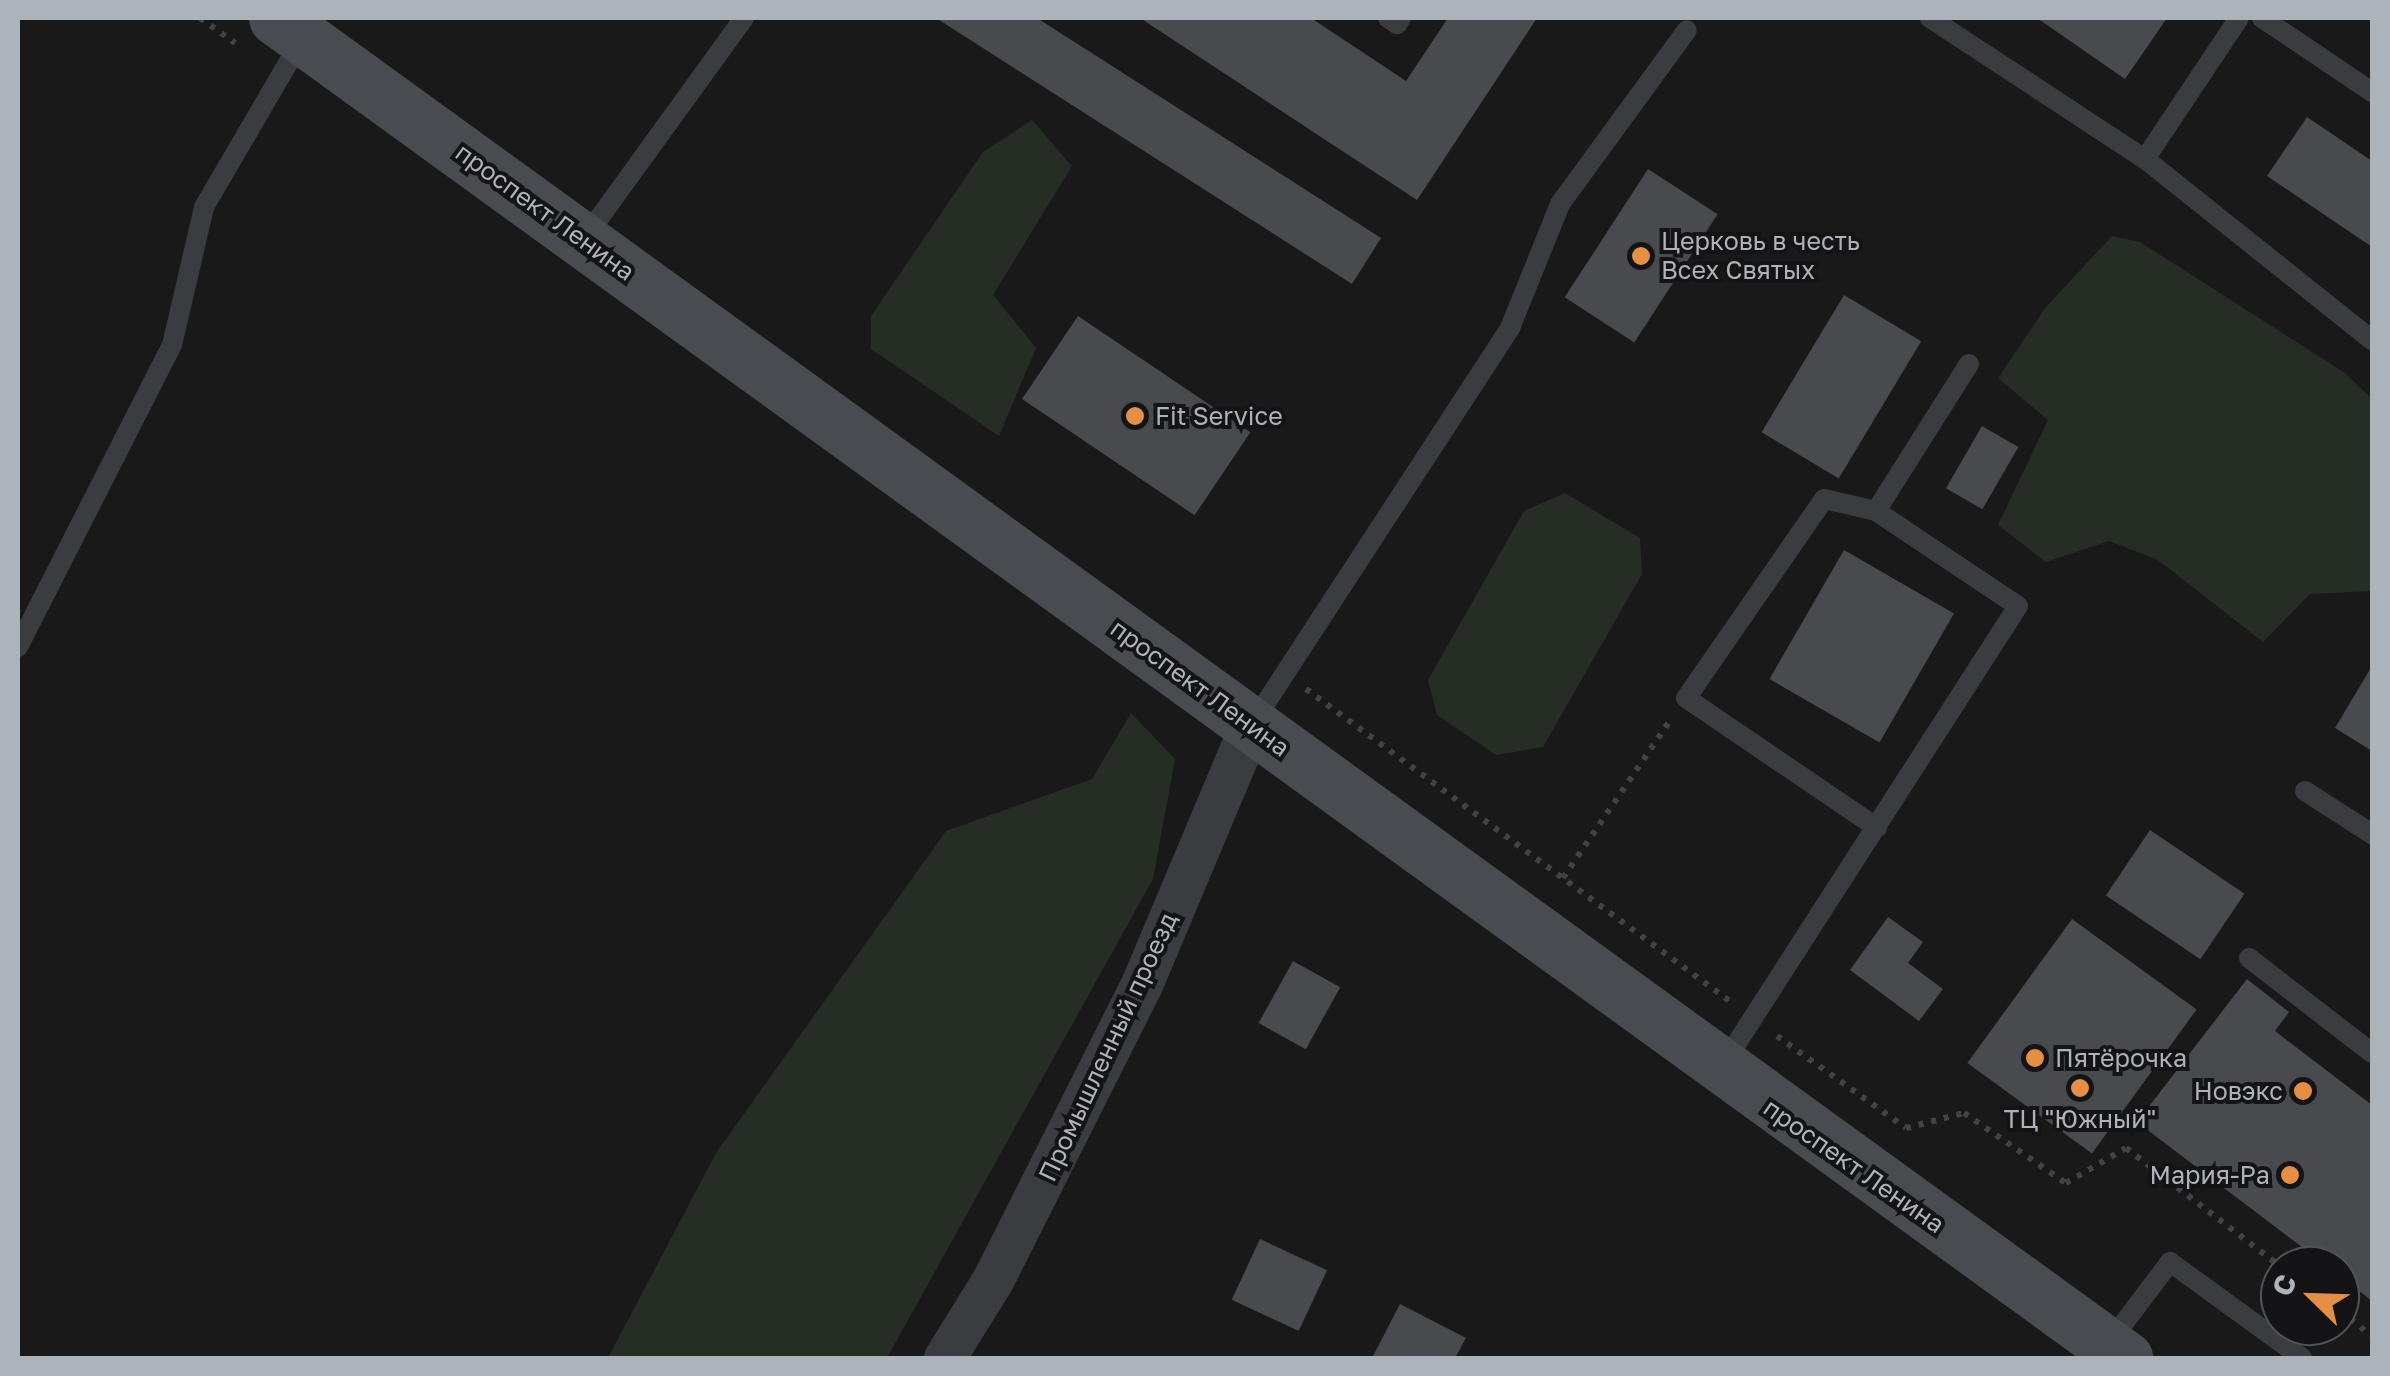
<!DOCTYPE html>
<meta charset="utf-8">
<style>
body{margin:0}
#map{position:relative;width:2390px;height:1376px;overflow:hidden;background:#19191a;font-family:"Golos Text",sans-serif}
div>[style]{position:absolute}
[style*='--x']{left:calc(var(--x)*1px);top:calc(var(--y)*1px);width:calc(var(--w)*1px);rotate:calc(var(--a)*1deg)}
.green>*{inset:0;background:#252d25}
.building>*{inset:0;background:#484a4d;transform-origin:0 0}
.path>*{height:6px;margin-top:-3px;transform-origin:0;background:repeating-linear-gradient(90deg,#404346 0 5px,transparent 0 13px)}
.lane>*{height:20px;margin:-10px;padding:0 10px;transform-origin:10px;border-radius:10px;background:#3a3c3f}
.street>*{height:42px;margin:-21px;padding:0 21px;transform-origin:21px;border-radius:21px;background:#3a3c3f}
.secondary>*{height:55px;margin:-27.5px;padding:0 27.5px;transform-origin:27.5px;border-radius:27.5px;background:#484b4f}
.dots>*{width:28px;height:28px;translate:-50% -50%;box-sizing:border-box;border:5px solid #141416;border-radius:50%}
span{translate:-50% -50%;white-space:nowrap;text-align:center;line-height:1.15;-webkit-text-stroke:8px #141416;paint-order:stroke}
.street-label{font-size:25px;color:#acb3b9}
.poi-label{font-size:25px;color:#acb3b9}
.left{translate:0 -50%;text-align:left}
.right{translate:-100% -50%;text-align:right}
.frame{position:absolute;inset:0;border:20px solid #acb3b9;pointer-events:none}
.north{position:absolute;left:2260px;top:1246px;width:100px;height:100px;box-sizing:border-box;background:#141416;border:2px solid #515457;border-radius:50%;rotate:293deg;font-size:28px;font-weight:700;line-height:40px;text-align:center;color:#acb3b9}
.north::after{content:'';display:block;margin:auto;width:35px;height:45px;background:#e58e46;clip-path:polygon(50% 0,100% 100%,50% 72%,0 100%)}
</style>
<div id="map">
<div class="green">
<div style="clip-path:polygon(1032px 120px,1072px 166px,993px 295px,1036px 348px,999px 436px,871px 349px,871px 316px,983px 152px)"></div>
<div style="clip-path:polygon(2112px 236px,2140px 242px,2345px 373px,2372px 399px,2372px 591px,2310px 594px,2263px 642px,2158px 560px,2109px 541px,2046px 562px,1998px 525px,2048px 420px,1998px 378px,2046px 307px)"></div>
<div style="clip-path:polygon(1565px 493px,1640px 538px,1642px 574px,1543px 747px,1496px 755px,1437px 715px,1428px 680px,1524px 511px)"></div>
<div style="clip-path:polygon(1131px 713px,1175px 759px,1153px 879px,887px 1358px,608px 1358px,716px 1153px,946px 831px,1092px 779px)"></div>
</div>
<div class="building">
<div style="clip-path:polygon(936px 18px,1037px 18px,1381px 238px,1352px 284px)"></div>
<div style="clip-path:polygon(1140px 18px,1311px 18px,1406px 81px,1448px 18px,1537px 18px,1417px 200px)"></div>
<div style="clip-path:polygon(2037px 18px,2167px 18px,2125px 79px)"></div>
<div style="clip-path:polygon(2307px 117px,2372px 161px,2372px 247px,2267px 176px)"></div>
<div style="left:1648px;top:169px;width:83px;height:153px;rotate:33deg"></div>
<div style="left:1844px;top:295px;width:90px;height:160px;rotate:31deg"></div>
<div style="left:1078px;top:316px;width:208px;height:100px;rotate:34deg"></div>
<div style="left:1982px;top:426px;width:42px;height:72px;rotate:30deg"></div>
<div style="left:1844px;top:550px;width:127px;height:149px;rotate:30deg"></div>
<div style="clip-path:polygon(2372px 666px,2372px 751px,2335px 728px)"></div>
<div style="left:2150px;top:830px;width:114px;height:79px;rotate:34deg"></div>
<div style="clip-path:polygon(1888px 917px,1923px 942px,1908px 963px,1943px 989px,1919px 1021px,1850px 970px)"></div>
<div style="left:2072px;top:919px;width:154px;height:178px;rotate:36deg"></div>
<div style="left:1293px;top:961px;width:54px;height:71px;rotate:29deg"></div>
<div style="clip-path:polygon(2247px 979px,2289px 1012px,2275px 1031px,2372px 1105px,2372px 1301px,2340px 1276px,2340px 1266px,2327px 1266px,2137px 1122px)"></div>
<div style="left:1260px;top:1239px;width:74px;height:67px;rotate:25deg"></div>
<div style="clip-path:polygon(1400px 1304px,1466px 1338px,1455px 1358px,1372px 1358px)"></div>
</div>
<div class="path">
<div style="--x:200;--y:18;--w:43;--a:35.5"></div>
<div style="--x:1306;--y:689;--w:528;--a:36.37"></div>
<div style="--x:1563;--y:878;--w:192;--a:-55.8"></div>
<div style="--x:1777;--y:1036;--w:158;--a:35.5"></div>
<div style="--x:1906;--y:1128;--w:60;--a:-14.5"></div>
<div style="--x:1964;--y:1113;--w:124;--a:34.5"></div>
<div style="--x:2066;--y:1183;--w:69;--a:-30.3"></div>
<div style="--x:2126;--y:1148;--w:194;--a:37.5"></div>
<div style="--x:2340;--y:1311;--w:41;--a:38"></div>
</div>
<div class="lane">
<div style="--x:1388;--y:18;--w:11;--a:34"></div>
<div style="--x:1397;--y:24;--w:7;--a:-56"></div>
<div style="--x:1930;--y:18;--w:257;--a:33.3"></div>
<div style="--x:2145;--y:159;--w:290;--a:38.6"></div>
<div style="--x:2262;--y:18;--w:133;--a:33.9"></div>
<div style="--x:2145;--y:159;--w:169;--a:-56.3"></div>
<div style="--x:584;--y:239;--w:273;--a:-54.1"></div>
<div style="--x:1876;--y:511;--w:53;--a:-167"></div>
<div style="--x:1824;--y:499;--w:242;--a:124.7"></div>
<div style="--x:1686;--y:698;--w:231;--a:34.2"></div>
<div style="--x:18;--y:647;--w:339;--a:-63"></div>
<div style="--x:172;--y:345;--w:142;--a:-76.9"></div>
<div style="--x:204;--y:207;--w:192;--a:-59.7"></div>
<div style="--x:1252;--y:724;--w:473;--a:-56.9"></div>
<div style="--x:1510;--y:328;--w:134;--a:-68"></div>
<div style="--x:1560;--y:204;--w:215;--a:-53.9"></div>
<div style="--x:2305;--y:791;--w:80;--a:32.7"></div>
<div style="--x:2249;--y:958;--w:155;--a:37.7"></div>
<div style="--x:1724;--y:1063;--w:543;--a:-57.25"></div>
<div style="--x:2018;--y:606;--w:171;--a:-146.2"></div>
<div style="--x:1876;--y:511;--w:174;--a:-57.7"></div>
<div style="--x:2108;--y:1344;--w:103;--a:-52.9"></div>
<div style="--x:2170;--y:1262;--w:163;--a:36"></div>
</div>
<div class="street">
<div style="--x:945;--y:1358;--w:91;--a:-58.1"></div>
<div style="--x:993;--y:1281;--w:331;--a:-63.3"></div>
<div style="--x:1142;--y:985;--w:281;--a:-67.2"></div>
</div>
<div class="secondary">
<div style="--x:276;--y:18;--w:2284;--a:35.93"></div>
</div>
<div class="dots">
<div style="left:1641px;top:256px;background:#e58e46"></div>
<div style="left:1135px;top:416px;background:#e58e46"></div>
<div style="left:2035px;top:1058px;background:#e58e46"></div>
<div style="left:2080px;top:1088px;background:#e58e46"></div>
<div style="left:2303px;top:1091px;background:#e58e46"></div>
<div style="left:2290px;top:1175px;background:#e58e46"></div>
</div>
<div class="street-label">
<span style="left:545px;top:212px;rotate:36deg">проспект Ленина</span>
<span style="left:1200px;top:688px;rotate:36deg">проспект Ленина</span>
<span style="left:1108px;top:1047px;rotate:-65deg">Промышленный проезд</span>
<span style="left:1854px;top:1166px;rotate:35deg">проспект Ленина</span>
</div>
<div class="poi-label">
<span class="left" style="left:1661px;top:256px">Церковь в честь<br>Всех Святых</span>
<span class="left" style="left:1155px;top:416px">Fit Service</span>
<span class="left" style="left:2055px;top:1058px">Пятёрочка</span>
<span class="right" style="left:2283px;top:1091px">Новэкс</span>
<span style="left:2080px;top:1119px">ТЦ "Южный"</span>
<span class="right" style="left:2270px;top:1175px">Мария-Ра</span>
</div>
<div class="frame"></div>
<div class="north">С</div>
</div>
